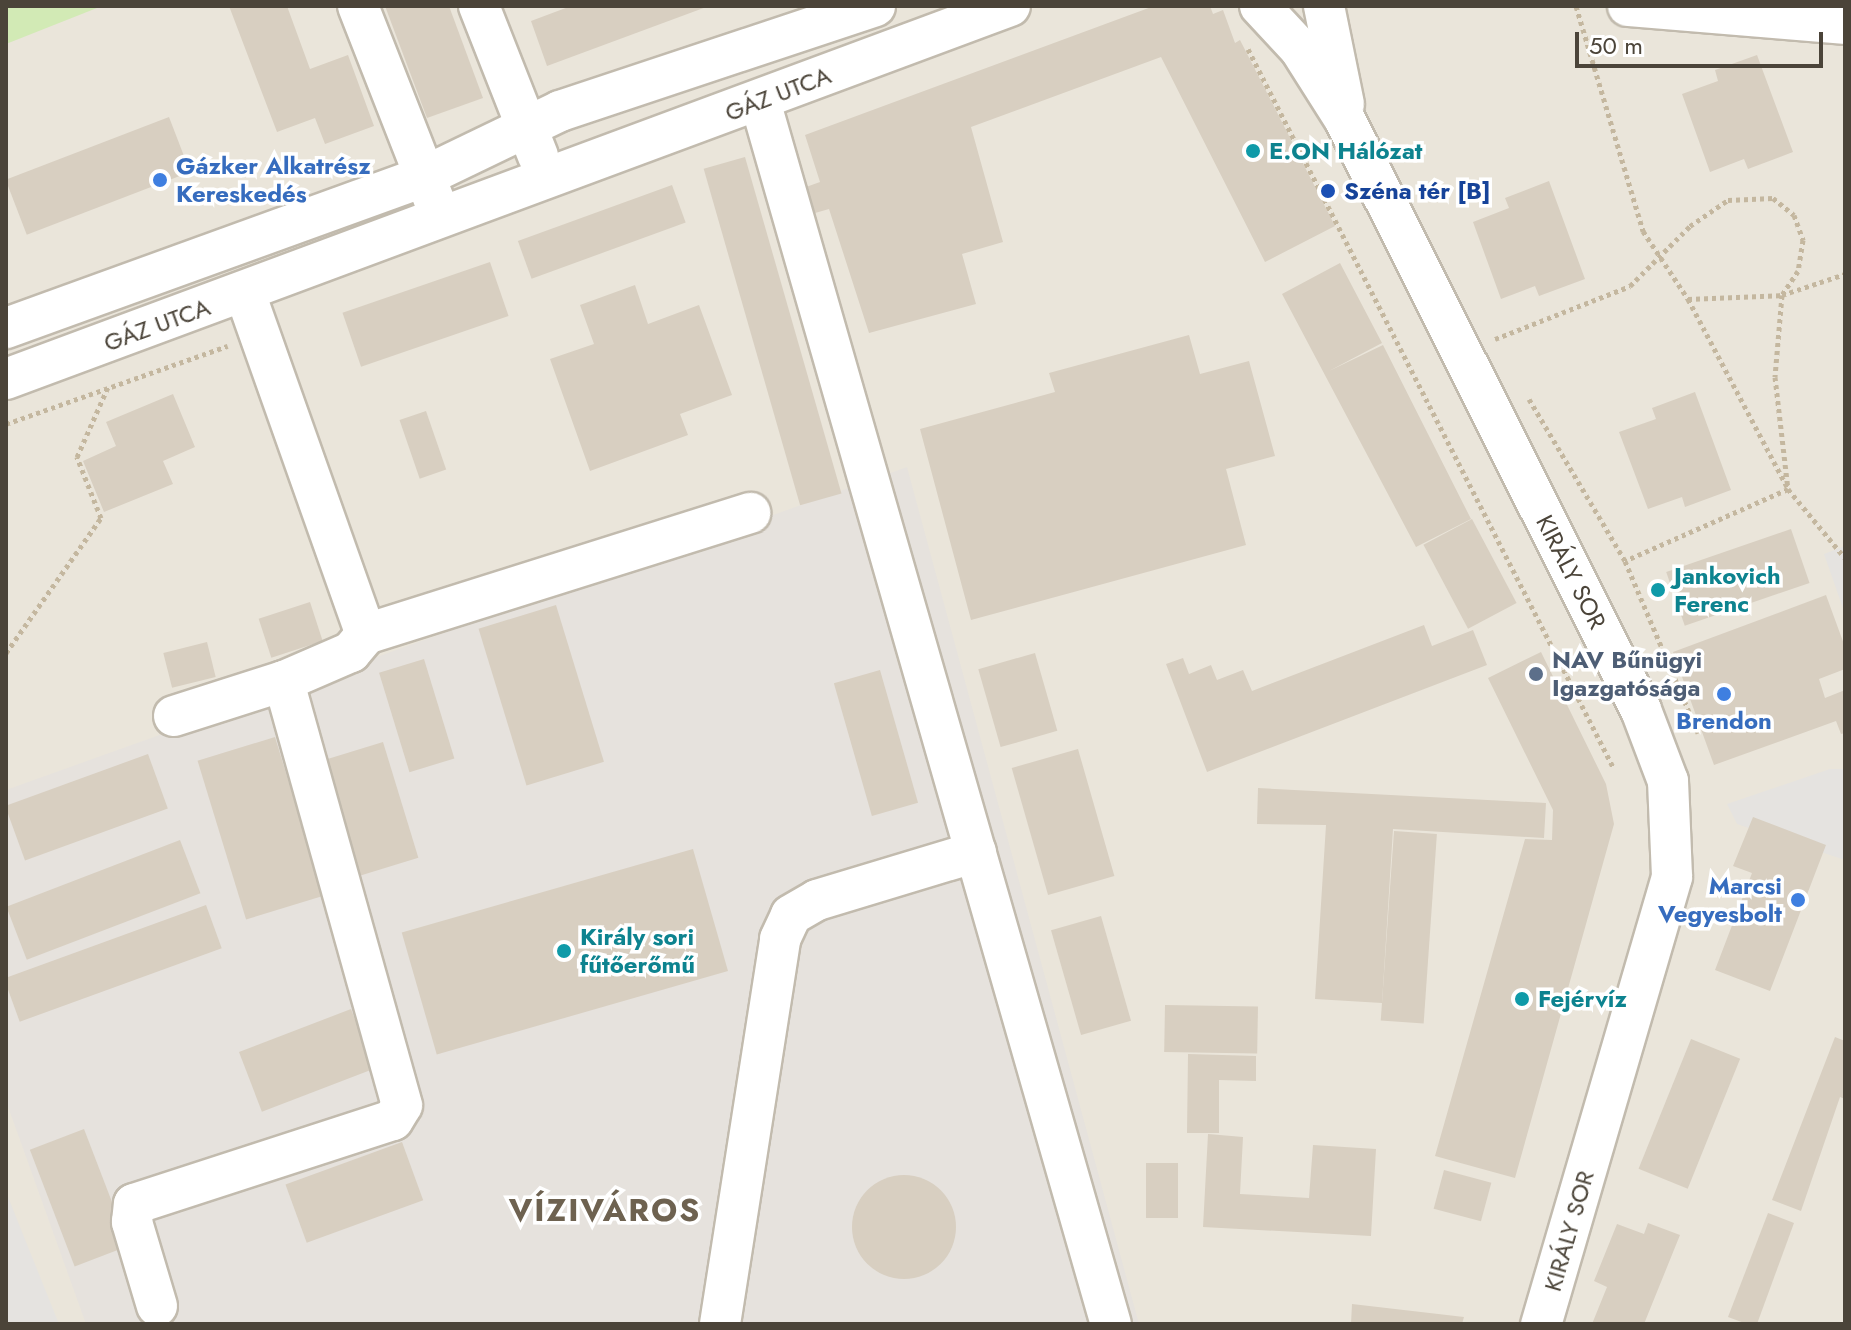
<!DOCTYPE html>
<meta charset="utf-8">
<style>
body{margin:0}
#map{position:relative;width:1851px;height:1330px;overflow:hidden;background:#f6f3ec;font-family:Jost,sans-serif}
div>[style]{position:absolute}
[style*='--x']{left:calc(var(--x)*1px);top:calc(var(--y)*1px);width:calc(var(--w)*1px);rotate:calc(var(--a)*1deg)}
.residential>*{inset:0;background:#eae5da;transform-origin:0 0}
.industrial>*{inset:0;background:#e6e2dd}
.green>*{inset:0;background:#d2eab5}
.parking>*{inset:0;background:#e5e3e0}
.building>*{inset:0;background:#d8cfc1;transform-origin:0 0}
.round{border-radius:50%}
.path>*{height:5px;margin-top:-2.5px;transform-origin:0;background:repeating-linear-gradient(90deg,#c4b79f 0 4px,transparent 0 8px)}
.roads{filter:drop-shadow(2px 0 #c2bbae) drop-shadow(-2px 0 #c2bbae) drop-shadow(0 2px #c2bbae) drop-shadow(0 -2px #c2bbae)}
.minor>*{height:40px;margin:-20px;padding:0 20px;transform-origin:20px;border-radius:20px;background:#fff}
.dots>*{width:22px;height:22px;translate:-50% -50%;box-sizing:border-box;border:4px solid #fff;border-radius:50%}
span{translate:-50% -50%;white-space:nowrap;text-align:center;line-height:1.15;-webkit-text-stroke:7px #fff;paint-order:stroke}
.street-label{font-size:24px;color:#4b4439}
.culture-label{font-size:24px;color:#0d838f;font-weight:700}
.left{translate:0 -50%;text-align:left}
.shop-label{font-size:24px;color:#366cbe;font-weight:700}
.right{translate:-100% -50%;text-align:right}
.transit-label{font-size:24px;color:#164399;font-weight:700}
.service-label{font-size:24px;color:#4e5e75;font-weight:700}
.district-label{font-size:32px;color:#6e6250;font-weight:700;letter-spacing:2px}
.frame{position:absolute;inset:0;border:8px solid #4b4439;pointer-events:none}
.scale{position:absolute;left:1575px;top:32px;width:248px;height:36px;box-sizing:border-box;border:4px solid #4b4439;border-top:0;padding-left:10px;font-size:24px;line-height:28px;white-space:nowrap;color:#4b4439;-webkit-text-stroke:6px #fff;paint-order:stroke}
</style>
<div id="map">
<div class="residential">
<div style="left:6px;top:6px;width:1839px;height:1318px"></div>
</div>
<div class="industrial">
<div style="clip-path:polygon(907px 467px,1139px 1324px,86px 1324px,6px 1101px,6px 790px)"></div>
</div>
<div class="green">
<div style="clip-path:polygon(6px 6px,102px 6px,6px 44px)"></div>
</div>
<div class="parking">
<div style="clip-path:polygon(1845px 546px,1845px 614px,1824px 554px)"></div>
<div style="clip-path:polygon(1830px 769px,1845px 769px,1845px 860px,1737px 824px,1727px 804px)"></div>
<div style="clip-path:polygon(6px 1192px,59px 1324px,6px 1324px)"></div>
</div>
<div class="building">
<div style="clip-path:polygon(229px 6px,287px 6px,310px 69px,348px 55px,374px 126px,325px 144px,315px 118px,277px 132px)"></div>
<div style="clip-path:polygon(385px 6px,449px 6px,483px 98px,427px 118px)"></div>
<div style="clip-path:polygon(571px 6px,709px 6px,547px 66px,531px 21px)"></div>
<div style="clip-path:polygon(1154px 6px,1210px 6px,1213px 14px,1223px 10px,1235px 43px,1240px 40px,1335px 226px,1265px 262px,1161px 57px,971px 127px,1003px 242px,962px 254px,976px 304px,869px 333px,829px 209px,815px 213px,806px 187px,820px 182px,805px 135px)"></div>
<div style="clip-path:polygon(1757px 55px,1793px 152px,1748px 169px,1744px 159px,1710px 172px,1682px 94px,1718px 81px,1715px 70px)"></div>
<div style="left:169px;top:117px;width:59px;height:175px;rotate:69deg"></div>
<div style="left:745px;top:157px;width:350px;height:43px;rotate:74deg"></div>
<div style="clip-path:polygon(1549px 181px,1585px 279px,1539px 296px,1535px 286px,1501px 299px,1473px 222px,1509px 208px,1505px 198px)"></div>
<div style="left:672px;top:185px;width:40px;height:164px;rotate:70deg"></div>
<div style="left:490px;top:262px;width:57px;height:156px;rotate:71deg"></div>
<div style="clip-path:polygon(1340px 263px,1382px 343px,1329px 371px,1383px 345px,1471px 519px,1416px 547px,1282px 294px)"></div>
<div style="clip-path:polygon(635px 285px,648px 324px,699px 305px,732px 395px,680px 414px,688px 435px,590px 471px,550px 359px,594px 344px,580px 305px)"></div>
<div style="clip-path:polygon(1189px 335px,1200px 374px,1249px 361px,1275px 456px,1226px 469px,1246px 545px,971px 620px,920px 429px,1055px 392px,1049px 373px)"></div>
<div style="clip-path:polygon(1695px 392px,1731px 490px,1685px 507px,1682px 497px,1648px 509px,1619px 432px,1656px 419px,1652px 408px)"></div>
<div style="clip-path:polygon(173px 394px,195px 447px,163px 461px,173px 484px,104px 512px,83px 461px,116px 446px,106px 422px)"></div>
<div style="left:426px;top:411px;width:62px;height:28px;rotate:71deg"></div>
<div style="left:1472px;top:519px;width:95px;height:55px;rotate:62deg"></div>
<div style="left:1791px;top:529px;width:57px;height:132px;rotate:71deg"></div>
<div style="clip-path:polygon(1826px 595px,1845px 647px,1845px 669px,1819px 679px,1825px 698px,1845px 690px,1845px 733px,1841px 734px,1836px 721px,1714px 765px,1673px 652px)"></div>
<div style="left:310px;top:602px;width:41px;height:54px;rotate:72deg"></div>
<div style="left:556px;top:605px;width:164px;height:81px;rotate:73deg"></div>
<div style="clip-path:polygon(1424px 625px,1432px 646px,1473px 630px,1487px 665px,1207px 772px,1166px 664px,1183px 658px,1189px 674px,1211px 665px,1217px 680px,1243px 670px,1252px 691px)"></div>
<div style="left:207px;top:642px;width:36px;height:45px;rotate:76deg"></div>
<div style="clip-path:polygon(1541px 652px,1606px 784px,1614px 824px,1515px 1178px,1435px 1156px,1525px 839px,1552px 840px,1553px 810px,1488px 678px)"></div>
<div style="left:1035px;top:653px;width:81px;height:59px;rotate:74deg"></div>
<div style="left:424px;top:659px;width:104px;height:47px;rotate:73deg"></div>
<div style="left:880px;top:670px;width:138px;height:48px;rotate:74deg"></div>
<div style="left:275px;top:737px;width:166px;height:81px;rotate:73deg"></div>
<div style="left:383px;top:742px;width:121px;height:63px;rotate:73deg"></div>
<div style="left:1078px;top:749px;width:132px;height:69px;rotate:74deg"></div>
<div style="left:148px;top:754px;width:58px;height:152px;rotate:70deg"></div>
<div style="clip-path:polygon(1258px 788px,1546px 803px,1544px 838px,1393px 829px,1382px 1003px,1315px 999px,1326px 825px,1257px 824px)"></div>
<div style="clip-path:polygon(1753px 817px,1826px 845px,1770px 991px,1715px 970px,1752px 873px,1733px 866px)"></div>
<div style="left:1394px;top:831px;width:43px;height:190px;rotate:4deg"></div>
<div style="left:180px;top:840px;width:57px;height:186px;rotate:69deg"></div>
<div style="left:693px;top:849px;width:127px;height:303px;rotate:74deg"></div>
<div style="left:206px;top:905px;width:46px;height:215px;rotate:70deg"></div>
<div style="left:1101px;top:916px;width:109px;height:52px;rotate:74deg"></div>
<div style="left:1165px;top:1005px;width:93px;height:47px;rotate:1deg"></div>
<div style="left:351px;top:1009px;width:64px;height:120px;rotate:69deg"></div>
<div style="clip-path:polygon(1835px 1037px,1845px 1041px,1845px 1099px,1840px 1097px,1801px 1211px,1772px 1200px)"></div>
<div style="left:1691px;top:1039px;width:53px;height:140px;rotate:22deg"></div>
<div style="clip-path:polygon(1188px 1054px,1256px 1056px,1256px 1081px,1219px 1080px,1219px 1133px,1187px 1133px)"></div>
<div style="left:84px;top:1129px;width:125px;height:58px;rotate:69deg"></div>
<div style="clip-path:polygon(1208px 1134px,1243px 1137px,1240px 1194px,1309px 1198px,1313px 1145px,1376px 1149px,1371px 1236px,1203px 1227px)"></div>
<div style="left:402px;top:1142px;width:62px;height:124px;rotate:70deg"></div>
<div style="left:1146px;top:1163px;width:32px;height:55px"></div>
<div style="left:1444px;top:1170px;width:49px;height:40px;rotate:15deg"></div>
<div class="round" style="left:852px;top:1175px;width:104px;height:104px"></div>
<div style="clip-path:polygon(1768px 1213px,1794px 1223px,1757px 1324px,1747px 1324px,1728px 1317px)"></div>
<div style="clip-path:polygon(1648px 1223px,1680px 1235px,1644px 1324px,1592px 1324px,1607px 1287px,1594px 1281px,1617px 1224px,1644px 1234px)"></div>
<div style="clip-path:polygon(1352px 1304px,1464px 1317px,1462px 1324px,1351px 1324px)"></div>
</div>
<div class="path">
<div style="--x:1576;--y:6;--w:235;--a:73.4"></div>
<div style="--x:1643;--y:231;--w:82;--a:56.5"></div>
<div style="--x:1688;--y:299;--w:215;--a:62.2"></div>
<div style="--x:1788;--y:489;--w:89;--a:50.4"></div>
<div style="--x:1248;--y:49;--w:805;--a:63.05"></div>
<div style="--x:1688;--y:299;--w:94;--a:-2.4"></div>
<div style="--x:1782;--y:295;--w:66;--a:-18.4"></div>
<div style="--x:1495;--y:339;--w:145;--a:-21.4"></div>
<div style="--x:1630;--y:286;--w:85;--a:-45"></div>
<div style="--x:1690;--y:226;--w:46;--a:-34.4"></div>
<div style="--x:1728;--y:200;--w:45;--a:-2.5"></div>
<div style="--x:1773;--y:198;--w:27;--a:39"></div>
<div style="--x:1794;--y:215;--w:27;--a:70"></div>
<div style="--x:1803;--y:240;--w:31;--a:99"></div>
<div style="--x:1798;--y:271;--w:29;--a:124"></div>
<div style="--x:1782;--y:295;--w:82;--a:94.9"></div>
<div style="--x:1775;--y:377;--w:113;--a:83.4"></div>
<div style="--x:1788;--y:489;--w:178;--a:156.2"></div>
<div style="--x:1529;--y:399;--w:188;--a:59.3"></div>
<div style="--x:1625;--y:561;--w:187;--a:67"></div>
<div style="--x:6;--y:424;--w:235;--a:-19.4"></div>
<div style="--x:6;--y:653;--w:165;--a:-54.9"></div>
<div style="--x:101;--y:518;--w:66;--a:-111.5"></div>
<div style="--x:77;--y:457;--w:77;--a:-66.1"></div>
</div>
<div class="roads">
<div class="minor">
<div style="--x:358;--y:6;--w:208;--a:68.6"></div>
<div style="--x:479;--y:6;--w:161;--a:68.5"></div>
<div style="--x:1260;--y:6;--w:59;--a:47.1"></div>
<div style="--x:1300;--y:49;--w:84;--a:57.6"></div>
<div style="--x:1345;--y:120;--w:660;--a:63.36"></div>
<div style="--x:1641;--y:710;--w:76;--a:69.2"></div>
<div style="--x:1668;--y:781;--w:96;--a:87.6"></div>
<div style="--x:1672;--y:877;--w:466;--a:106.3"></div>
<div style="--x:1324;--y:6;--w:100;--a:78.5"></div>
<div style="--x:1628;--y:6;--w:218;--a:4.7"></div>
<div style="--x:760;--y:101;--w:1272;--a:73.99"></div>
<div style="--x:245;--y:293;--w:362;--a:70.5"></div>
<div style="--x:6;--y:328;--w:446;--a:-19.9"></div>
<div style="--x:425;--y:176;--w:150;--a:-25.7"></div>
<div style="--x:560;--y:111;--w:332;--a:-18.4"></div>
<div style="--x:6;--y:379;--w:1071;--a:-20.38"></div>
<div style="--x:174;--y:716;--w:115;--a:-17.7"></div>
<div style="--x:284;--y:681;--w:73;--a:-23.4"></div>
<div style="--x:351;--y:652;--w:23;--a:-50"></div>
<div style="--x:366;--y:634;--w:403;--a:-17.5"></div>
<div style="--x:157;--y:1306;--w:88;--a:-106.6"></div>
<div style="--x:132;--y:1222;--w:18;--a:-84"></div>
<div style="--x:134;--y:1204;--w:272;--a:-18"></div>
<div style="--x:393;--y:1120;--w:17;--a:-59"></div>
<div style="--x:402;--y:1105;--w:440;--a:-105.6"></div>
<div style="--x:720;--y:1324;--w:390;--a:-81.1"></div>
<div style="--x:780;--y:939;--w:26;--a:-65"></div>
<div style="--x:791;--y:915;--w:30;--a:-30"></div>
<div style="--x:817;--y:900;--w:166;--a:-16.8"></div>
</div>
</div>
<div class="dots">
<div style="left:1253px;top:151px;background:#0f9aa8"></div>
<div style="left:160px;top:180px;background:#3f7fe0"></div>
<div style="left:1328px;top:191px;background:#1a4fb4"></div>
<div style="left:1658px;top:590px;background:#0f9aa8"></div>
<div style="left:1536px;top:674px;background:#5c6f8a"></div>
<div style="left:1724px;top:694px;background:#3f7fe0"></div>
<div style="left:1798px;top:900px;background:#3f7fe0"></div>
<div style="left:564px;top:951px;background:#0f9aa8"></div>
<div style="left:1522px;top:999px;background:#0f9aa8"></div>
</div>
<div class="street-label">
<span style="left:778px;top:94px;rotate:-21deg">GÁZ UTCA</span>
<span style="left:157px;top:325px;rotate:-20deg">GÁZ UTCA</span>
<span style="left:1571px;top:572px;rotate:63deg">KIRÁLY SOR</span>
<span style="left:1569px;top:1231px;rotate:-74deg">KIRÁLY SOR</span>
</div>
<div class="culture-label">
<span class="left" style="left:1269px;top:151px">E.ON Hálózat</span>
<span class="left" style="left:1674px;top:590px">Jankovich<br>Ferenc</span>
<span class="left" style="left:580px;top:951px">Király sori<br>fűtőerőmű</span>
<span class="left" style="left:1538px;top:999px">Fejérvíz</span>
</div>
<div class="shop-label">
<span class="left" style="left:176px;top:180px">Gázker Alkatrész<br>Kereskedés</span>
<span style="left:1724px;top:721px">Brendon</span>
<span class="right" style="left:1782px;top:900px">Marcsi<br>Vegyesbolt</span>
</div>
<div class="transit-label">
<span class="left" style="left:1344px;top:191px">Széna tér [B]</span>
</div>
<div class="service-label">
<span class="left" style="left:1552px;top:674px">NAV Bűnügyi<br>Igazgatósága</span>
</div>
<div class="district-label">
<span style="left:605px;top:1210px">VÍZIVÁROS</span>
</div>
<div class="frame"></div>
<div class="scale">50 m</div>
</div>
